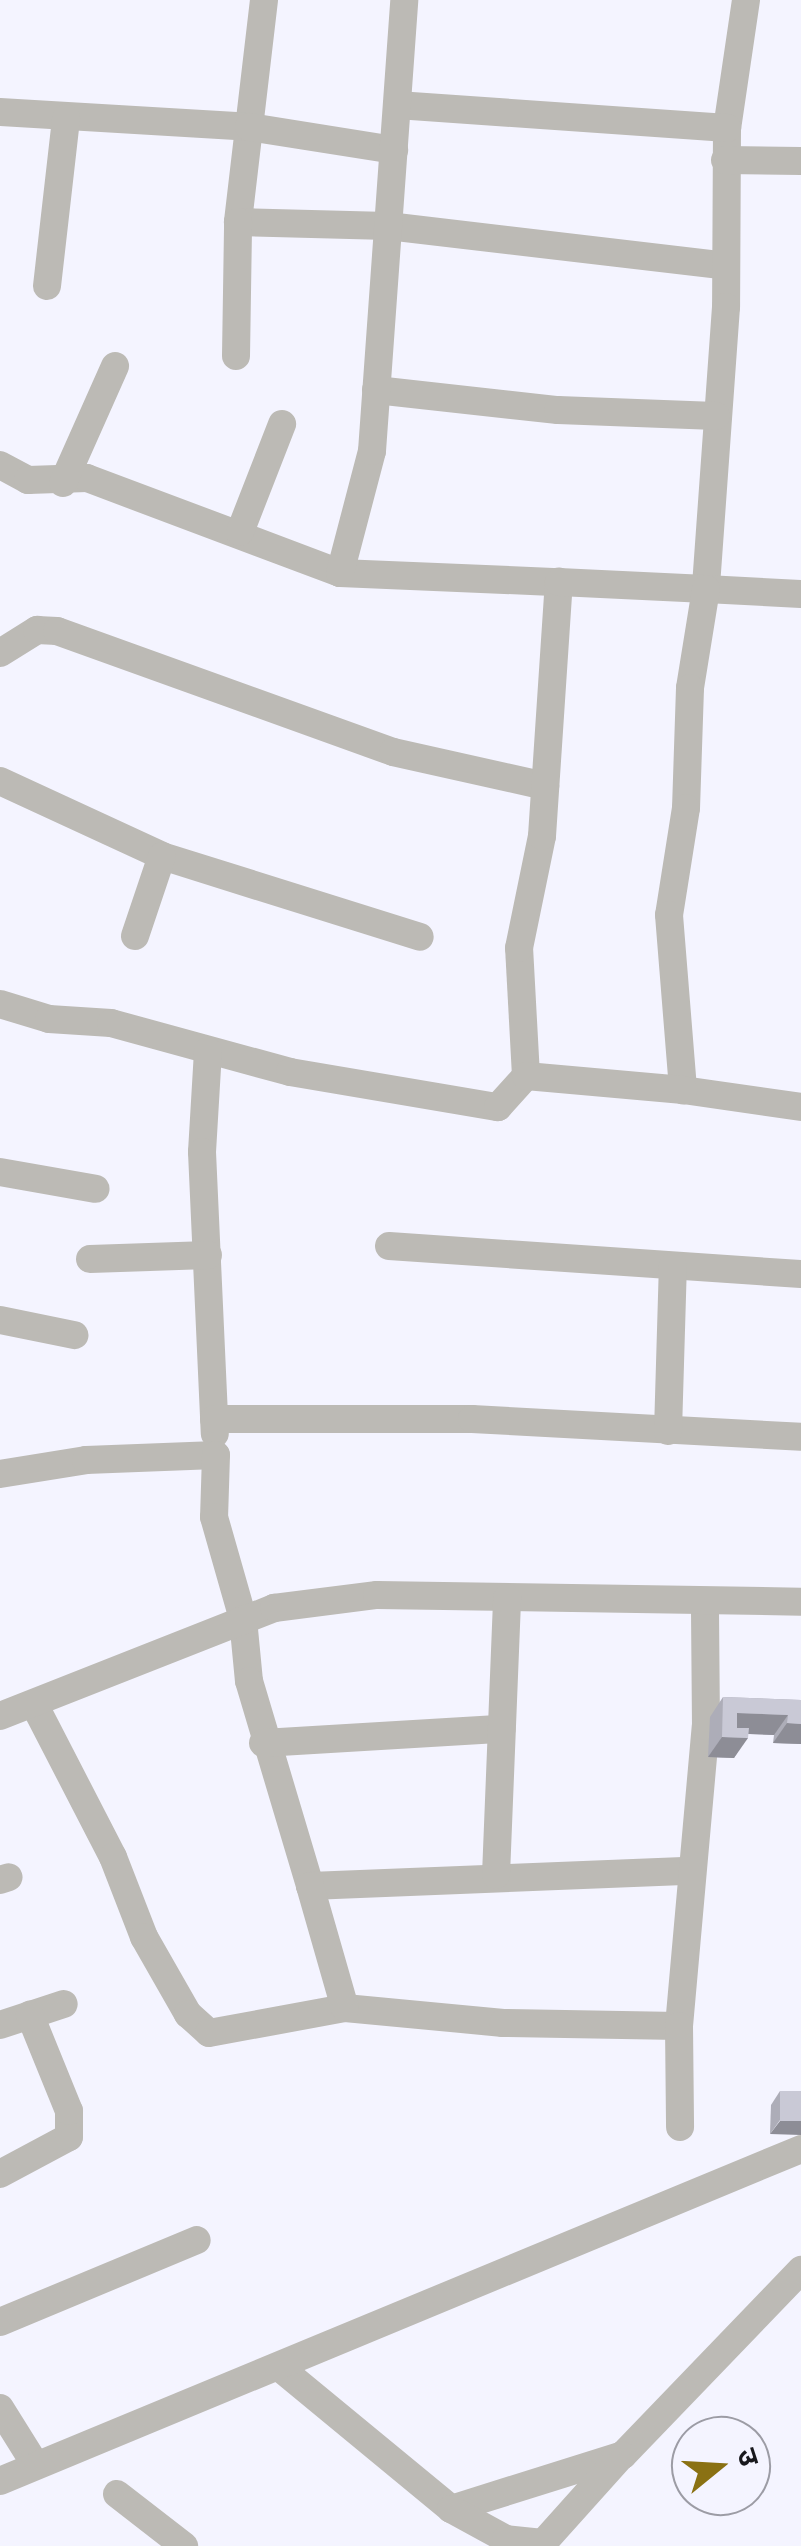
<!DOCTYPE html>
<meta charset="utf-8">
<style>
body{margin:0}
#map{position:relative;width:801px;height:2546px;overflow:hidden;background:#f4f4ff;font-family:"Nunito Sans","Noto Sans Devanagari",sans-serif}
div>[style]{position:absolute}
[style*='--x']{left:calc(var(--x)*1px);top:calc(var(--y)*1px);width:calc(var(--w)*1px);rotate:calc(var(--a)*1deg)}
.street>*{height:28px;margin:-14px;padding:0 14px;transform-origin:14px;border-radius:14px;background:#bcbab5}
.wall>*{inset:0;background:#adadb8}
.shaded-wall>*{inset:0;background:#8d8d96}
.building>*{inset:0;background:#c9c9d6;transform-origin:0 0}
span{translate:-50% -50%;white-space:nowrap;text-align:center;line-height:1.15;-webkit-text-stroke:8px #f4f4ff;paint-order:stroke}
.north{position:absolute;left:671px;top:2416px;width:100px;height:100px;box-sizing:border-box;background:#f4f4ff;border:2px solid #9c9ca5;border-radius:50%;rotate:72deg;font-size:28px;font-weight:700;line-height:40px;text-align:center;color:#18181d}
.north::after{content:'';display:block;margin:auto;width:35px;height:45px;background:#8a7113;clip-path:polygon(50% 0,100% 100%,50% 72%,0 100%)}
</style>
<div id="map">
<div class="street">
<div style="--x:264;--y:0;--w:224;--a:96.7"></div>
<div style="--x:238;--y:222;--w:150;--a:1.5"></div>
<div style="--x:388;--y:226;--w:335;--a:6.7"></div>
<div style="--x:746;--y:0;--w:129;--a:98.4"></div>
<div style="--x:727;--y:128;--w:179;--a:90.3"></div>
<div style="--x:726;--y:307;--w:283;--a:94.1"></div>
<div style="--x:706;--y:589;--w:95;--a:3"></div>
<div style="--x:397;--y:105;--w:331;--a:4"></div>
<div style="--x:0;--y:112;--w:249;--a:3.4"></div>
<div style="--x:249;--y:127;--w:147;--a:9"></div>
<div style="--x:725;--y:160;--w:76;--a:0.8"></div>
<div style="--x:47;--y:286;--w:169;--a:-83.5"></div>
<div style="--x:236;--y:356;--w:134;--a:-89.1"></div>
<div style="--x:376;--y:390;--w:183;--a:6.3"></div>
<div style="--x:558;--y:410;--w:158;--a:2.2"></div>
<div style="--x:0;--y:465;--w:32;--a:28"></div>
<div style="--x:28;--y:480;--w:59;--a:-1.9"></div>
<div style="--x:87;--y:478;--w:270;--a:20.6"></div>
<div style="--x:340;--y:573;--w:219;--a:2.4"></div>
<div style="--x:63;--y:483;--w:128;--a:-66"></div>
<div style="--x:240;--y:532;--w:116;--a:-68.7"></div>
<div style="--x:340;--y:573;--w:126;--a:-75.3"></div>
<div style="--x:372;--y:451;--w:452;--a:-85.9"></div>
<div style="--x:0;--y:653;--w:44;--a:-31.9"></div>
<div style="--x:37;--y:630;--w:20;--a:3"></div>
<div style="--x:57;--y:631;--w:357;--a:19.8"></div>
<div style="--x:393;--y:752;--w:156;--a:12.6"></div>
<div style="--x:0;--y:781;--w:179;--a:24.8"></div>
<div style="--x:162;--y:856;--w:270;--a:17.4"></div>
<div style="--x:135;--y:936;--w:84;--a:-71.4"></div>
<div style="--x:0;--y:1004;--w:51;--a:17"></div>
<div style="--x:49;--y:1019;--w:62;--a:3.7"></div>
<div style="--x:111;--y:1023;--w:186;--a:15.3"></div>
<div style="--x:290;--y:1072;--w:211;--a:9.6"></div>
<div style="--x:498;--y:1107;--w:42;--a:-47.9"></div>
<div style="--x:526;--y:1076;--w:128;--a:-93.1"></div>
<div style="--x:519;--y:948;--w:114;--a:-78.4"></div>
<div style="--x:542;--y:836;--w:255;--a:-86.2"></div>
<div style="--x:559;--y:582;--w:147;--a:2.7"></div>
<div style="--x:706;--y:589;--w:100;--a:99.2"></div>
<div style="--x:690;--y:688;--w:120;--a:91.9"></div>
<div style="--x:686;--y:808;--w:108;--a:99"></div>
<div style="--x:669;--y:915;--w:176;--a:85.4"></div>
<div style="--x:683;--y:1090;--w:119;--a:8.2"></div>
<div style="--x:208;--y:1051;--w:101;--a:93.4"></div>
<div style="--x:202;--y:1152;--w:282;--a:87.4"></div>
<div style="--x:526;--y:1076;--w:158;--a:5.1"></div>
<div style="--x:0;--y:1172;--w:97;--a:10"></div>
<div style="--x:389;--y:1246;--w:413;--a:3.9"></div>
<div style="--x:90;--y:1259;--w:118;--a:-1.9"></div>
<div style="--x:0;--y:1320;--w:76;--a:11.5"></div>
<div style="--x:214;--y:1419;--w:258;--a:0"></div>
<div style="--x:472;--y:1419;--w:329;--a:3.1"></div>
<div style="--x:668;--y:1431;--w:165;--a:-88.3"></div>
<div style="--x:0;--y:1474;--w:87;--a:-9.2"></div>
<div style="--x:86;--y:1460;--w:130;--a:-2.2"></div>
<div style="--x:216;--y:1455;--w:62;--a:91.8"></div>
<div style="--x:214;--y:1517;--w:106;--a:74.1"></div>
<div style="--x:243;--y:1619;--w:62;--a:84.5"></div>
<div style="--x:249;--y:1681;--w:214;--a:73.4"></div>
<div style="--x:310;--y:1886;--w:380;--a:-2.3"></div>
<div style="--x:34;--y:1704;--w:172;--a:62.7"></div>
<div style="--x:113;--y:1857;--w:86;--a:68.8"></div>
<div style="--x:144;--y:1937;--w:89;--a:60.3"></div>
<div style="--x:188;--y:2014;--w:28;--a:42"></div>
<div style="--x:209;--y:2033;--w:138;--a:-10.4"></div>
<div style="--x:345;--y:2008;--w:159;--a:5.4"></div>
<div style="--x:503;--y:2023;--w:176;--a:1"></div>
<div style="--x:679;--y:2026;--w:301;--a:-84.9"></div>
<div style="--x:706;--y:1726;--w:124;--a:-90.5"></div>
<div style="--x:0;--y:1716;--w:295;--a:-21.5"></div>
<div style="--x:274;--y:1608;--w:104;--a:-7.2"></div>
<div style="--x:377;--y:1595;--w:424;--a:0.9"></div>
<div style="--x:263;--y:1743;--w:239;--a:-3.4"></div>
<div style="--x:496;--y:1875;--w:277;--a:-87.7"></div>
<div style="--x:0;--y:1880;--w:9;--a:-18"></div>
<div style="--x:310;--y:1886;--w:127;--a:74"></div>
<div style="--x:0;--y:2025;--w:67;--a:-18.2"></div>
<div style="--x:679;--y:2026;--w:101;--a:89.4"></div>
<div style="--x:0;--y:2174;--w:78;--a:-28.2"></div>
<div style="--x:69;--y:2137;--w:26;--a:-90"></div>
<div style="--x:69;--y:2111;--w:104;--a:-112.1"></div>
<div style="--x:0;--y:2322;--w:213;--a:-22.6"></div>
<div style="--x:279;--y:2367;--w:223;--a:39.5"></div>
<div style="--x:451;--y:2509;--w:180;--a:-17.4"></div>
<div style="--x:623;--y:2455;--w:257;--a:-46.1"></div>
<div style="--x:0;--y:2408;--w:66;--a:58"></div>
<div style="--x:0;--y:2481;--w:867;--a:-22.51"></div>
<div style="--x:117;--y:2494;--w:85;--a:37.8"></div>
<div style="--x:451;--y:2509;--w:63;--a:28.6"></div>
<div style="--x:506;--y:2539;--w:37;--a:6"></div>
<div style="--x:543;--y:2543;--w:118;--a:-48.1"></div>
</div>
<div class="wall">
<div style="clip-path:polygon(723px 1697px,801px 1700px,801px 1744px,773px 1743px,774px 1735px,748px 1734px,734px 1758px,708px 1757px,710px 1717px)"></div>
<div style="clip-path:polygon(780px 2091px,801px 2091px,770px 2134px,771px 2105px)"></div>
</div>
<div class="shaded-wall">
<div style="clip-path:polygon(737px 1713px,788px 1715px,774px 1735px,723px 1733px)"></div>
<div style="clip-path:polygon(787px 1723px,801px 1724px,801px 1744px,773px 1743px)"></div>
<div style="clip-path:polygon(722px 1737px,748px 1738px,734px 1758px,708px 1757px)"></div>
<div style="clip-path:polygon(780px 2121px,801px 2121px,801px 2135px,770px 2134px)"></div>
</div>
<div class="building">
<div style="clip-path:polygon(723px 1697px,801px 1700px,801px 1724px,787px 1723px,788px 1715px,737px 1713px,737px 1728px,749px 1728px,748px 1738px,722px 1737px)"></div>
<div style="left:780px;top:2091px;width:21px;height:30px"></div>
</div>
<div class="north">उ</div>
</div>
